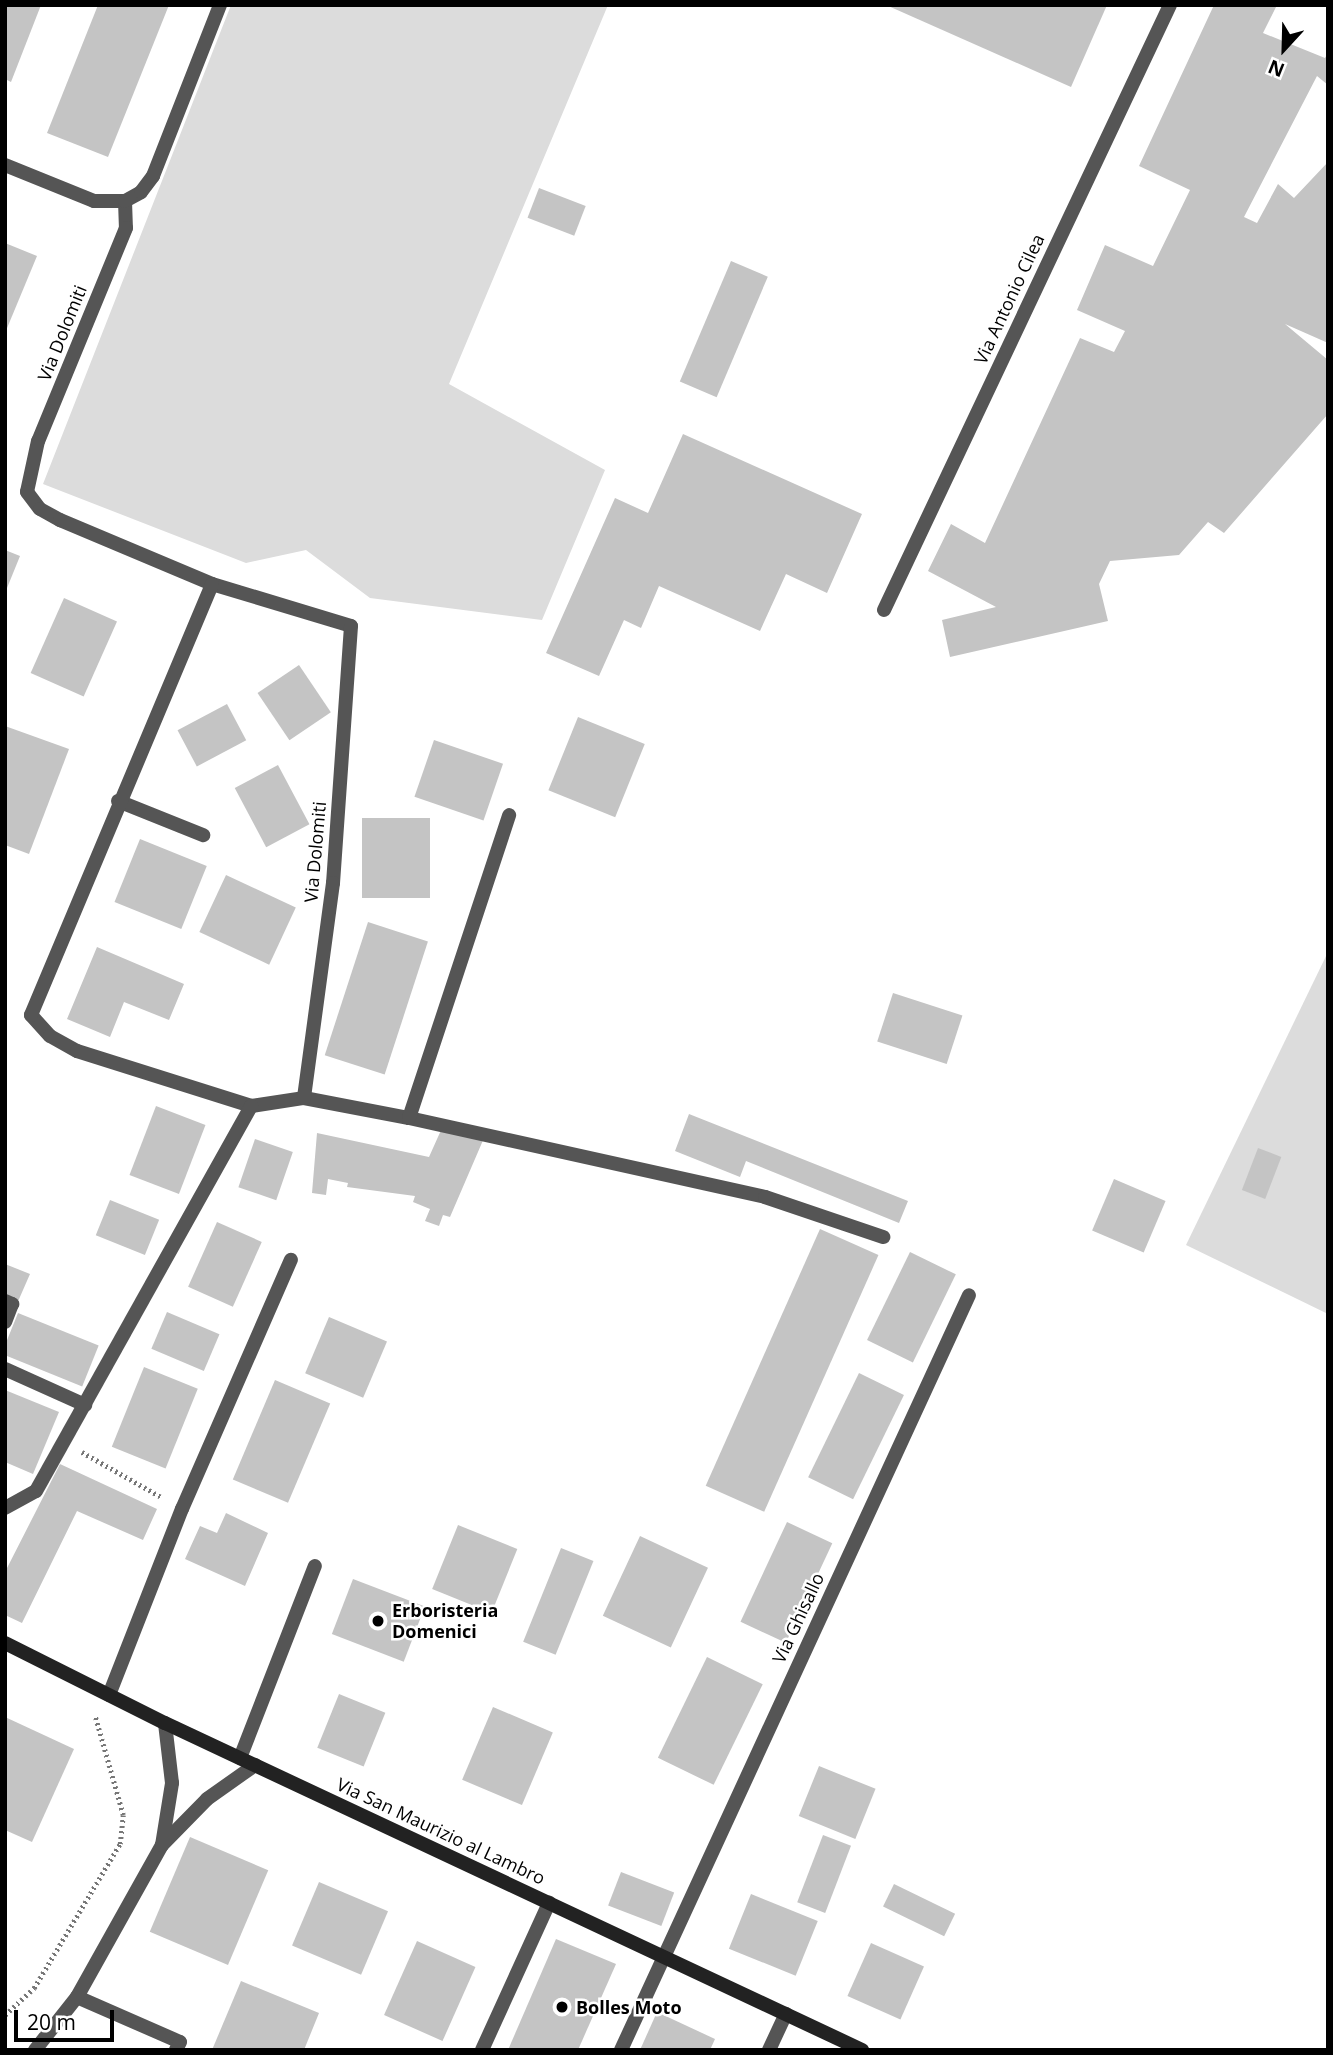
<!DOCTYPE html>
<style>
body{margin:0}
#map{position:relative;width:1333px;height:2055px;overflow:hidden;background:#fff;font-family:"Open Sans",sans-serif}
div>[style]{position:absolute}
[style*='--x']{left:calc(var(--x)*1px);top:calc(var(--y)*1px);width:calc(var(--w)*1px);rotate:calc(var(--a)*1deg)}
.green>*{inset:0;background:#dcdcdc}
.building>*{inset:0;background:#c4c4c4;transform-origin:0 0}
.path>*{height:4.5px;margin-top:-2.25px;transform-origin:0;background:repeating-linear-gradient(90deg,#777 0 2px,transparent 0 5.5px)}
.service>*{height:14px;margin:-7px;padding:0 7px;transform-origin:7px;border-radius:7px;background:#555}
.minor>*{height:14px;margin:-7px;padding:0 7px;transform-origin:7px;border-radius:7px;background:#555}
.secondary>*{height:14px;margin:-7px;padding:0 7px;transform-origin:7px;border-radius:7px;background:#222}
.dots>*{width:19px;height:19px;translate:-50% -50%;box-sizing:border-box;border:4px solid #fff;border-radius:50%}
span{translate:-50% -50%;white-space:nowrap;text-align:center;line-height:1.15;-webkit-text-stroke:5px #fff;paint-order:stroke}
.street-label{font-size:18px;color:#000}
.poi-label{font-size:18px;color:#000;font-weight:700}
.left{translate:0 -50%;text-align:left}
.frame{position:absolute;inset:0;border:7px solid #000;pointer-events:none}
.north{position:absolute;left:1249px;top:14px;width:70px;height:70px;-webkit-text-stroke:5px #fff;paint-order:stroke;rotate:202deg;font-size:19px;font-weight:700;line-height:28px;text-align:center;color:#000}
.north::after{content:'';display:block;margin:auto;width:24px;height:32px;background:#000;clip-path:polygon(50% 0,100% 100%,50% 72%,0 100%)}
.scale{position:absolute;left:14px;top:2010px;width:100px;height:32px;box-sizing:border-box;border:4px solid #000;border-top:0;padding-left:9px;font-size:21px;line-height:24px;white-space:nowrap;color:#000;-webkit-text-stroke:5px #fff;paint-order:stroke}
</style>
<div id="map">
<div class="green">
<div style="clip-path:polygon(231px 5px,608px 5px,449px 384px,605px 470px,542px 620px,370px 598px,306px 550px,246px 563px,43px 484px)"></div>
<div style="clip-path:polygon(1328px 952px,1328px 1314px,1186px 1245px)"></div>
</div>
<div class="building">
<div style="clip-path:polygon(5px 5px,41px 5px,11px 82px,5px 79px)"></div>
<div style="clip-path:polygon(98px 5px,169px 5px,108px 157px,47px 133px)"></div>
<div style="clip-path:polygon(886px 5px,1107px 5px,1071px 87px)"></div>
<div style="clip-path:polygon(1214px 5px,1277px 5px,1263px 33px,1325px 58px,1328px 53px,1328px 85px,1317px 76px,1244px 217px,1257px 223px,1278px 184px,1294px 198px,1328px 162px,1328px 343px,1285px 324px,1328px 360px,1328px 414px,1224px 533px,1208px 522px,1179px 555px,1110px 561px,1099px 584px,1108px 621px,950px 657px,942px 620px,996px 607px,928px 571px,951px 524px,985px 543px,1080px 338px,1114px 352px,1125px 331px,1077px 310px,1105px 245px,1153px 266px,1190px 190px,1139px 166px)"></div>
<div style="left:539px;top:188px;width:50px;height:32px;rotate:21deg"></div>
<div style="clip-path:polygon(5px 243px,37px 256px,5px 333px)"></div>
<div style="left:731px;top:261px;width:40px;height:131px;rotate:23deg"></div>
<div style="clip-path:polygon(683px 434px,862px 514px,827px 593px,786px 574px,760px 631px,659px 586px,641px 628px,624px 620px,599px 676px,546px 653px,615px 498px,648px 513px)"></div>
<div style="clip-path:polygon(5px 550px,20px 556px,5px 593px)"></div>
<div style="left:64px;top:598px;width:58px;height:82px;rotate:24deg"></div>
<div style="left:299px;top:665px;width:57px;height:50px;rotate:56deg"></div>
<div style="left:227px;top:704px;width:41px;height:56px;rotate:62deg"></div>
<div style="left:578px;top:717px;width:72px;height:79px;rotate:22deg"></div>
<div style="clip-path:polygon(5px 726px,69px 749px,29px 854px,5px 845px)"></div>
<div style="left:434px;top:740px;width:73px;height:60px;rotate:19deg"></div>
<div style="left:278px;top:765px;width:67px;height:49px;rotate:62deg"></div>
<div style="left:362px;top:818px;width:68px;height:80px"></div>
<div style="left:140px;top:839px;width:72px;height:68px;rotate:22deg"></div>
<div style="left:226px;top:875px;width:77px;height:63px;rotate:25deg"></div>
<div style="left:368px;top:922px;width:63px;height:140px;rotate:18deg"></div>
<div style="clip-path:polygon(97px 947px,184px 984px,169px 1020px,124px 1002px,110px 1037px,67px 1019px)"></div>
<div style="left:893px;top:993px;width:73px;height:51px;rotate:18deg"></div>
<div style="left:156px;top:1106px;width:53px;height:74px;rotate:21deg"></div>
<div style="clip-path:polygon(689px 1114px,908px 1201px,899px 1223px,746px 1161px,740px 1177px,675px 1151px)"></div>
<div style="clip-path:polygon(442px 1128px,484px 1138px,450px 1217px,443px 1215px,439px 1226px,425px 1221px,430px 1209px,413px 1202px,415px 1196px,347px 1187px,348px 1183px,328px 1179px,326px 1195px,312px 1193px,317px 1133px,429px 1157px)"></div>
<div style="left:255px;top:1139px;width:40px;height:51px;rotate:19deg"></div>
<div style="left:1258px;top:1148px;width:25px;height:45px;rotate:21deg"></div>
<div style="left:1114px;top:1179px;width:56px;height:56px;rotate:23deg"></div>
<div style="left:110px;top:1200px;width:53px;height:38px;rotate:22deg"></div>
<div style="left:217px;top:1222px;width:49px;height:71px;rotate:24deg"></div>
<div style="left:820px;top:1229px;width:64px;height:281px;rotate:24deg"></div>
<div style="left:910px;top:1252px;width:51px;height:98px;rotate:26deg"></div>
<div style="clip-path:polygon(5px 1264px,30px 1274px,16px 1306px,5px 1301px)"></div>
<div style="left:167px;top:1312px;width:57px;height:40px;rotate:23deg"></div>
<div style="left:18px;top:1313px;width:87px;height:44px;rotate:22deg"></div>
<div style="left:329px;top:1317px;width:63px;height:61px;rotate:23deg"></div>
<div style="left:144px;top:1367px;width:58px;height:86px;rotate:22deg"></div>
<div style="left:859px;top:1373px;width:50px;height:116px;rotate:26deg"></div>
<div style="left:275px;top:1380px;width:60px;height:108px;rotate:23deg"></div>
<div style="clip-path:polygon(5px 1390px,59px 1412px,33px 1474px,5px 1462px)"></div>
<div style="clip-path:polygon(60px 1464px,157px 1509px,143px 1540px,77px 1511px,22px 1623px,5px 1615px,5px 1572px)"></div>
<div style="clip-path:polygon(226px 1513px,268px 1533px,245px 1586px,185px 1559px,200px 1526px,217px 1533px)"></div>
<div style="left:787px;top:1522px;width:50px;height:110px;rotate:25deg"></div>
<div style="left:458px;top:1525px;width:64px;height:69px;rotate:22deg"></div>
<div style="left:640px;top:1536px;width:75px;height:88px;rotate:25deg"></div>
<div style="left:561px;top:1548px;width:35px;height:101px;rotate:22deg"></div>
<div style="left:353px;top:1579px;width:77px;height:59px;rotate:21deg"></div>
<div style="left:707px;top:1657px;width:62px;height:112px;rotate:26deg"></div>
<div style="left:339px;top:1694px;width:50px;height:58px;rotate:22deg"></div>
<div style="left:493px;top:1707px;width:65px;height:79px;rotate:23deg"></div>
<div style="clip-path:polygon(5px 1717px,74px 1749px,32px 1842px,5px 1830px)"></div>
<div style="left:819px;top:1766px;width:61px;height:54px;rotate:22deg"></div>
<div style="left:823px;top:1835px;width:30px;height:72px;rotate:21deg"></div>
<div style="left:190px;top:1837px;width:85px;height:103px;rotate:23deg"></div>
<div style="left:621px;top:1872px;width:57px;height:36px;rotate:21deg"></div>
<div style="left:319px;top:1882px;width:75px;height:69px;rotate:23deg"></div>
<div style="left:894px;top:1884px;width:68px;height:25px;rotate:26deg"></div>
<div style="left:751px;top:1894px;width:72px;height:59px;rotate:22deg"></div>
<div style="clip-path:polygon(556px 1939px,616px 1964px,578px 2050px,508px 2050px)"></div>
<div style="left:417px;top:1941px;width:64px;height:81px;rotate:24deg"></div>
<div style="left:871px;top:1943px;width:58px;height:58px;rotate:24deg"></div>
<div style="clip-path:polygon(241px 1981px,319px 2013px,304px 2050px,212px 2050px)"></div>
<div style="clip-path:polygon(657px 2012px,715px 2039px,710px 2050px,640px 2050px)"></div>
</div>
<div class="path">
<div style="--x:82;--y:1452;--w:93;--a:29.6"></div>
<div style="--x:5;--y:2015;--w:40;--a:-43"></div>
<div style="--x:34;--y:1988;--w:168;--a:-59.2"></div>
<div style="--x:120;--y:1844;--w:29;--a:-84"></div>
<div style="--x:123;--y:1815;--w:103;--a:-105.8"></div>
</div>
<div class="service">
<div style="--x:118;--y:801;--w:92;--a:21.8"></div>
<div style="--x:31;--y:1015;--w:28;--a:48"></div>
<div style="--x:50;--y:1036;--w:31;--a:29"></div>
<div style="--x:77;--y:1051;--w:182;--a:17.5"></div>
<div style="--x:251;--y:1106;--w:54;--a:-8.6"></div>
<div style="--x:304;--y:1098;--w:107;--a:10.8"></div>
<div style="--x:409;--y:1118;--w:365;--a:12.5"></div>
<div style="--x:765;--y:1197;--w:125;--a:18.7"></div>
<div style="--x:409;--y:1118;--w:319;--a:-71.7"></div>
<div style="--x:5;--y:1301;--w:8;--a:23"></div>
<div style="--x:12;--y:1304;--w:19;--a:111"></div>
<div style="--x:5;--y:1369;--w:88;--a:24.2"></div>
<div style="--x:5;--y:1508;--w:35;--a:-29"></div>
<div style="--x:36;--y:1491;--w:441;--a:-60.8"></div>
<div style="--x:109;--y:1695;--w:200;--a:-68.6"></div>
<div style="--x:182;--y:1509;--w:272;--a:-66.4"></div>
<div style="--x:240;--y:1758;--w:206;--a:-68.7"></div>
<div style="--x:77;--y:1997;--w:112;--a:23.6"></div>
<div style="--x:180;--y:2042;--w:9;--a:117"></div>
<div style="--x:482;--y:2050;--w:162;--a:-65.5"></div>
<div style="--x:769;--y:2050;--w:40;--a:-65"></div>
</div>
<div class="minor">
<div style="--x:5;--y:165;--w:96;--a:22"></div>
<div style="--x:94;--y:201;--w:31;--a:0"></div>
<div style="--x:125;--y:201;--w:27;--a:88"></div>
<div style="--x:126;--y:228;--w:230;--a:112.4"></div>
<div style="--x:38;--y:441;--w:52;--a:102.2"></div>
<div style="--x:27;--y:492;--w:21;--a:53"></div>
<div style="--x:40;--y:509;--w:23;--a:29"></div>
<div style="--x:60;--y:520;--w:165;--a:22.8"></div>
<div style="--x:212;--y:584;--w:145;--a:16.8"></div>
<div style="--x:351;--y:626;--w:258;--a:94"></div>
<div style="--x:333;--y:883;--w:217;--a:97.7"></div>
<div style="--x:125;--y:201;--w:18;--a:-29"></div>
<div style="--x:141;--y:192;--w:20;--a:-53"></div>
<div style="--x:153;--y:176;--w:184;--a:-68.6"></div>
<div style="--x:884;--y:610;--w:669;--a:-64.7"></div>
<div style="--x:31;--y:1015;--w:467;--a:-67.2"></div>
<div style="--x:162;--y:1845;--w:63;--a:-80.8"></div>
<div style="--x:172;--y:1783;--w:60;--a:-96.7"></div>
<div style="--x:35;--y:2050;--w:68;--a:-51.6"></div>
<div style="--x:77;--y:1997;--w:174;--a:-60.8"></div>
<div style="--x:162;--y:1845;--w:64;--a:-45.6"></div>
<div style="--x:207;--y:1799;--w:59;--a:-35.3"></div>
<div style="--x:621;--y:2050;--w:831;--a:-65.25"></div>
</div>
<div class="secondary">
<div style="--x:5;--y:1643;--w:179;--a:26.6"></div>
<div style="--x:165;--y:1723;--w:770;--a:25.13"></div>
</div>
<div class="dots">
<div style="left:378px;top:1621px;background:#000"></div>
<div style="left:562px;top:2007px;background:#000"></div>
</div>
<div class="street-label">
<span style="left:1009px;top:299px;rotate:-65deg">Via Antonio Cilea</span>
<span style="left:62px;top:333px;rotate:-68deg">Via Dolomiti</span>
<span style="left:315px;top:852px;rotate:-85deg">Via Dolomiti</span>
<span style="left:798px;top:1618px;rotate:-65deg">Via Ghisallo</span>
<span style="left:441px;top:1831px;rotate:25deg">Via San Maurizio al Lambro</span>
</div>
<div class="poi-label">
<span class="left" style="left:392px;top:1621px">Erboristeria<br>Domenici</span>
<span class="left" style="left:576px;top:2007px">Bolles Moto</span>
</div>
<div class="frame"></div>
<div class="north">N</div>
<div class="scale">20 m</div>
</div>
